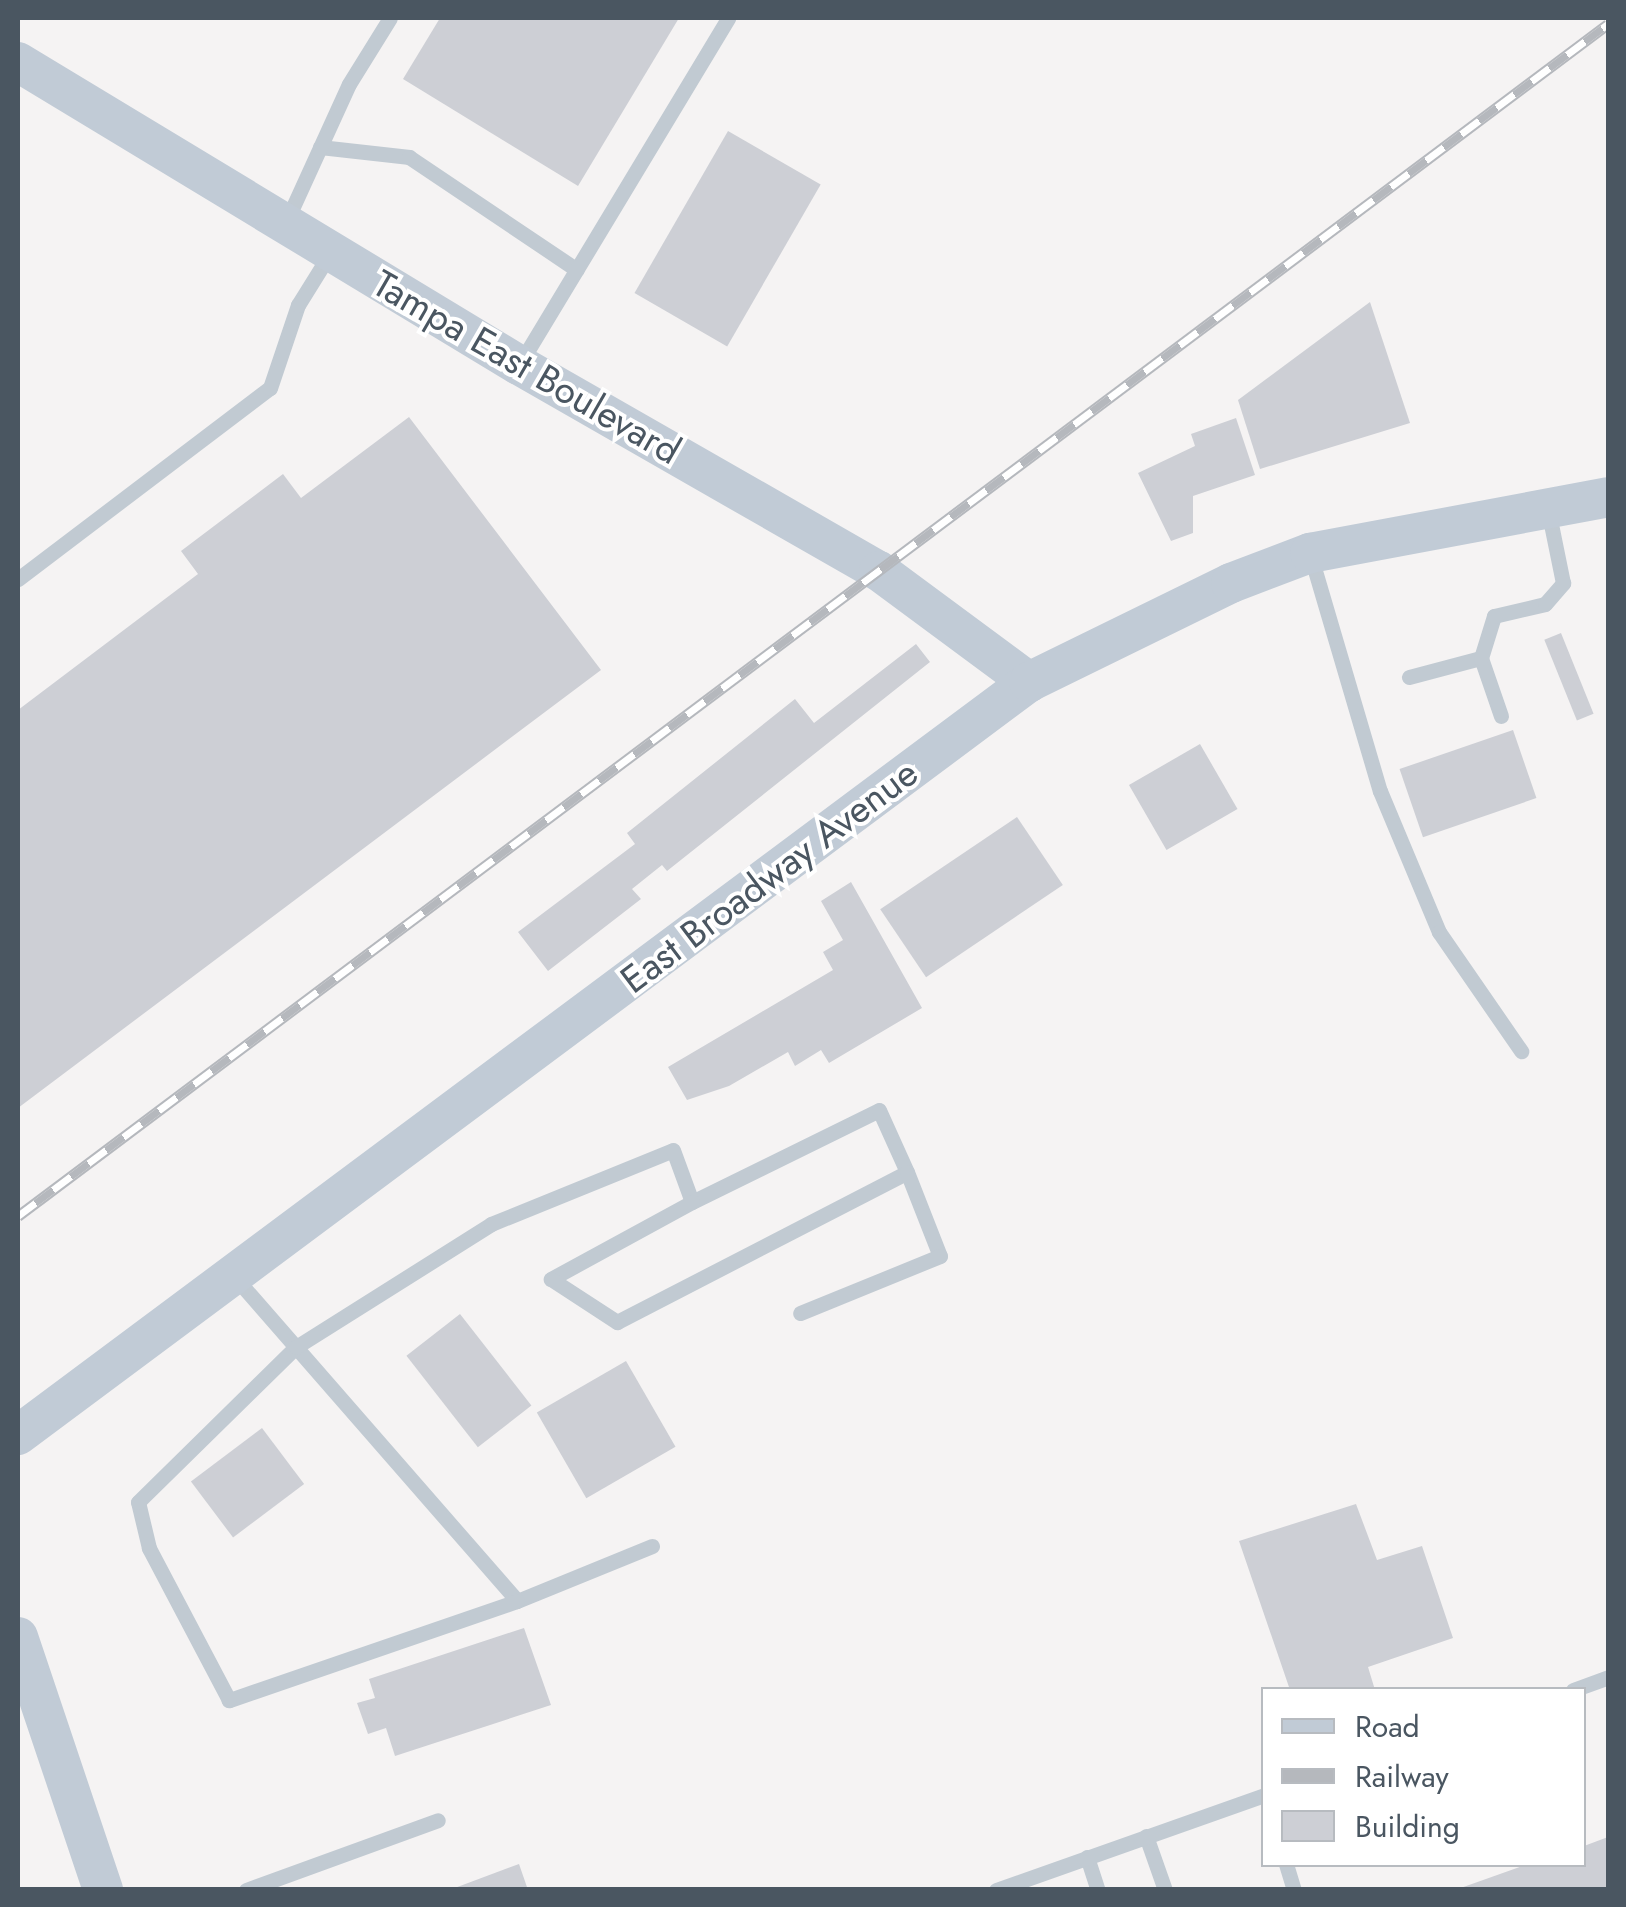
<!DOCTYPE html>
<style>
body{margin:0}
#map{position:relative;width:1626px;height:1907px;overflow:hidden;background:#f5f3f3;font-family:Jost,sans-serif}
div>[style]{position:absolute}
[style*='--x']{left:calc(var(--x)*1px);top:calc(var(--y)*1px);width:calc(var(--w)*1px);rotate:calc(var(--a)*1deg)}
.building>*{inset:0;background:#cdcfd5;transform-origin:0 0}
.lane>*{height:15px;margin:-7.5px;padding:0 7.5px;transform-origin:7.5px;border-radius:7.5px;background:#c1cad2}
.secondary>*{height:40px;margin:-20px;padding:0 20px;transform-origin:20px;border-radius:20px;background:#c1cbd6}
.rail>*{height:11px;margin-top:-5.5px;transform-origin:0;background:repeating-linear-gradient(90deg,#fff 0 22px,#b5b8bd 0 44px);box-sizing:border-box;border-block:2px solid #b5b8bd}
span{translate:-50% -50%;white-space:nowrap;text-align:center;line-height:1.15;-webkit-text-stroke:8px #fff;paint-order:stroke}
.street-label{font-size:38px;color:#4a5661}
.frame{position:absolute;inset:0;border:20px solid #4a5661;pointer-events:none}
.legend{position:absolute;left:1261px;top:1687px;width:325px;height:180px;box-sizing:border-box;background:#fff;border:2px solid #b7bbc0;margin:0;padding:12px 18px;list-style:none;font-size:30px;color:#4a5661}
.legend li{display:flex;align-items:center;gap:20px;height:50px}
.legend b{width:50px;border:2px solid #b7bbc0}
</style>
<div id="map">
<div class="building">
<div style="clip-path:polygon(440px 18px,679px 18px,578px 186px,403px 79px)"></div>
<div style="left:728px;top:131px;width:107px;height:187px;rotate:30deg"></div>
<div style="clip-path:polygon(1370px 302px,1410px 423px,1260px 469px,1238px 400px)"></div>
<div style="clip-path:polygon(409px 417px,601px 670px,18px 1108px,18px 710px,198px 574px,181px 551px,283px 474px,301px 498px)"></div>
<div style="clip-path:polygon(1236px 418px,1255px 475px,1193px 496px,1193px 533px,1171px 541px,1138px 473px,1195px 446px,1191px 434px)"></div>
<div style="left:1561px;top:633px;width:87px;height:18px;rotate:68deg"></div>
<div style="clip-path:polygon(916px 644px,930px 662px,667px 871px,662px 865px,632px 889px,641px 899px,548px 971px,518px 932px,635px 844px,627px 833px,795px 699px,814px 723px)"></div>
<div style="left:1513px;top:730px;width:72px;height:120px;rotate:71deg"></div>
<div style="left:1200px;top:744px;width:75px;height:82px;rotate:60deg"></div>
<div style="left:1017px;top:817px;width:82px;height:165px;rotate:56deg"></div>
<div style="clip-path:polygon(851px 882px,922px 1008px,829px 1063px,821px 1050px,795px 1066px,788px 1052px,729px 1086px,687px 1100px,668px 1067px,833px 970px,823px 952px,843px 940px,821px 901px)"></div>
<div style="left:460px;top:1314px;width:116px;height:68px;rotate:52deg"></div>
<div style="left:626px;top:1361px;width:99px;height:103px;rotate:60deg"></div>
<div style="left:262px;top:1428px;width:70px;height:89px;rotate:53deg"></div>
<div style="clip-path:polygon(1356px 1504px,1377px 1560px,1422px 1546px,1453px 1638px,1368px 1667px,1375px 1690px,1290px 1690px,1239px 1541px)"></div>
<div style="clip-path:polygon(524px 1628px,551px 1705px,395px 1756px,386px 1728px,368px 1734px,357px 1703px,375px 1698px,369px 1679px)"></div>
<div style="clip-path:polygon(1608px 1837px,1608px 1890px,1455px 1890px,1528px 1864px,1584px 1864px,1584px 1846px)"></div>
<div style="clip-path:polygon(519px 1864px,528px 1890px,452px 1890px,452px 1889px)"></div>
</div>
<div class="lane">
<div style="--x:320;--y:147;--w:90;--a:6.4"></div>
<div style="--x:409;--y:157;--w:202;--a:33.9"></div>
<div style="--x:287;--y:220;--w:149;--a:-65.5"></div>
<div style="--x:349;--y:84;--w:78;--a:-58.2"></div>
<div style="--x:519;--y:365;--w:405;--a:-58.9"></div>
<div style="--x:1311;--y:557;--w:244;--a:73.6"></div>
<div style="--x:1380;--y:791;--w:153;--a:67.3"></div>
<div style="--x:1439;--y:932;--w:145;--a:55.4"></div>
<div style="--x:18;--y:579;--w:316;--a:-37.2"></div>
<div style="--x:270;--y:388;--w:88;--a:-71.4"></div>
<div style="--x:298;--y:305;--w:62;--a:-58.1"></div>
<div style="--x:1409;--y:677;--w:74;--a:-14.8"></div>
<div style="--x:1501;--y:716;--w:61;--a:-109"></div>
<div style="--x:1481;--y:658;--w:44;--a:-72.8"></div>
<div style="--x:1494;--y:616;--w:52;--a:-13.2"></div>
<div style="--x:1545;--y:604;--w:28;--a:-49"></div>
<div style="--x:1563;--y:583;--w:76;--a:-101.5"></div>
<div style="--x:692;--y:1202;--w:208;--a:-26.2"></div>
<div style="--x:879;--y:1110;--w:68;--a:65.7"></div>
<div style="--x:233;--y:1275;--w:432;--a:48.9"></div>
<div style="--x:652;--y:1546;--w:146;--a:157.8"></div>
<div style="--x:517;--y:1601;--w:305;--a:161"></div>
<div style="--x:229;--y:1700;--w:172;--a:-117.8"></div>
<div style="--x:149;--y:1548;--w:47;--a:-103.4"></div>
<div style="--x:138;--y:1502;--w:221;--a:-44.5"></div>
<div style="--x:296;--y:1347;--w:231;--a:-32.2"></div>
<div style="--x:491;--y:1224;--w:196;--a:-22.1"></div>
<div style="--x:673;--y:1150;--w:55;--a:69.9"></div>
<div style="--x:692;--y:1202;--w:161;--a:151.4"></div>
<div style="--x:551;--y:1279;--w:79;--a:33.1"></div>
<div style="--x:617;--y:1322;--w:326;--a:-27.3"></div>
<div style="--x:907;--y:1172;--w:90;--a:68.6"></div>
<div style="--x:940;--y:1256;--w:151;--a:157.8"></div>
<div style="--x:1573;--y:1690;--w:37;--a:-20"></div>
<div style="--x:1146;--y:1836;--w:57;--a:70.6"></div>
<div style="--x:1087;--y:1857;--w:35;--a:72"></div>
<div style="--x:1286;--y:1864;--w:27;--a:73"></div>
<div style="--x:246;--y:1890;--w:204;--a:-20"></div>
<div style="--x:996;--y:1890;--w:284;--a:-19.5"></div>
</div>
<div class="secondary">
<div style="--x:18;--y:62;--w:585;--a:31.17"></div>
<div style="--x:519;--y:365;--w:415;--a:29.8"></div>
<div style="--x:879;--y:571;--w:187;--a:36.5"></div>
<div style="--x:18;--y:1435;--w:1261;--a:-36.68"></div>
<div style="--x:1029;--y:682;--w:225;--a:-26.1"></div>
<div style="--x:1231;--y:583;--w:85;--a:-20.8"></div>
<div style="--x:1310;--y:553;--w:303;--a:-10.6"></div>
<div style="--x:18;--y:1637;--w:267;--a:71.4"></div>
</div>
<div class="rail">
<div style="--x:18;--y:1216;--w:1987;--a:-36.86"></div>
</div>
<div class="street-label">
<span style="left:527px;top:367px;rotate:30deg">Tampa East Boulevard</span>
<span style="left:769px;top:876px;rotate:-37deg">East Broadway Avenue</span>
</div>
<div class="frame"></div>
<ul class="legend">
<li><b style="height:12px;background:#c1cbd6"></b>Road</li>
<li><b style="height:12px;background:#b5b8bd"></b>Railway</li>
<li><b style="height:28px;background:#cdcfd5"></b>Building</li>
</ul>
</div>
